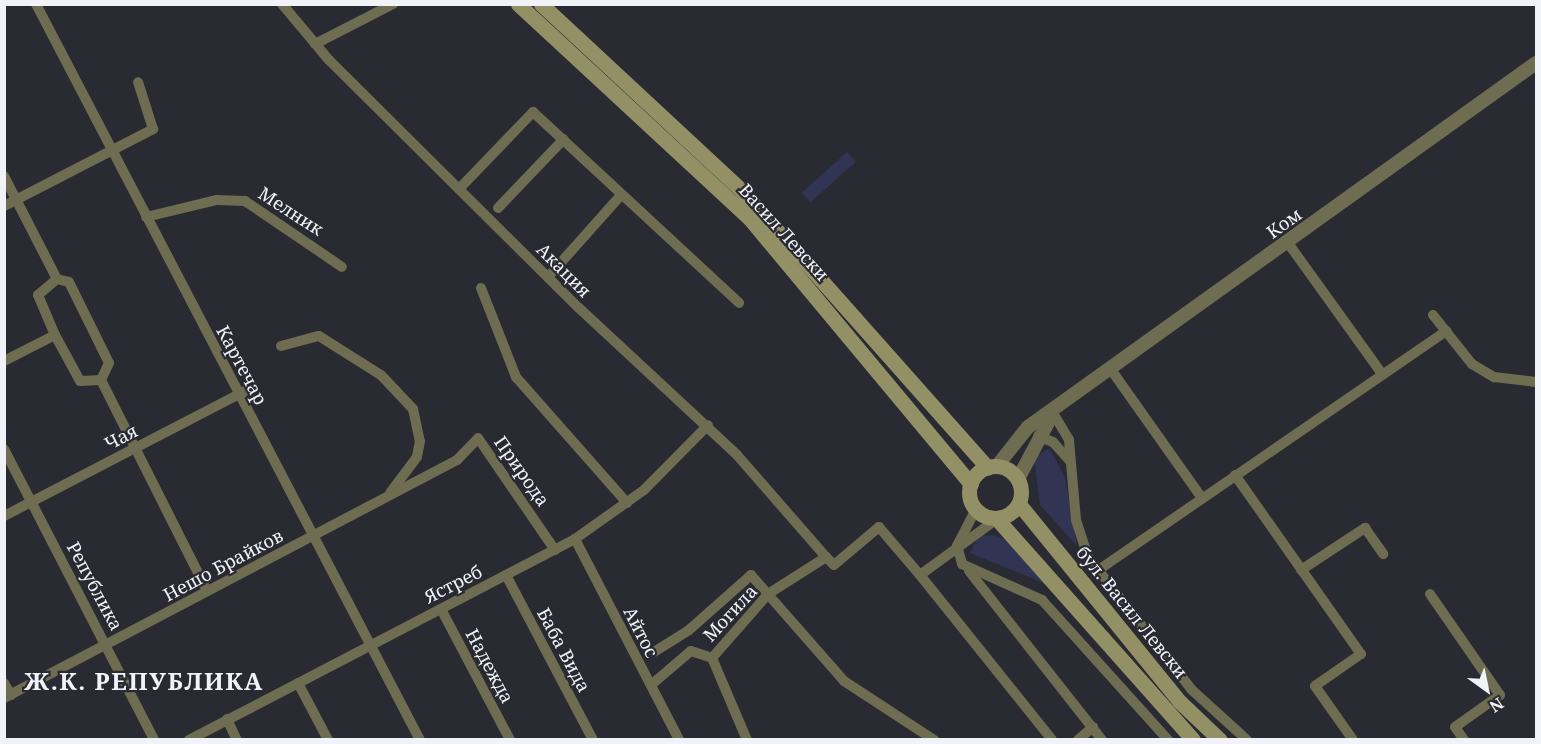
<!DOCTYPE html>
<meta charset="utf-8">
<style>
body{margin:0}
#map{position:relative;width:1541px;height:744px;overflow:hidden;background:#292a32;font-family:"Noto Serif",serif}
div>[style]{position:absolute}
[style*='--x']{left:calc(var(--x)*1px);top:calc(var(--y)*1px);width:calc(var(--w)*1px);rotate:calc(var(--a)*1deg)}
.green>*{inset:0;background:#323453;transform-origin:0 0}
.minor>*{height:10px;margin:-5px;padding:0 5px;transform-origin:5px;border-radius:5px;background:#6e6c51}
.tertiary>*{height:14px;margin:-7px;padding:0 7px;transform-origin:7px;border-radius:7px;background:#6e6c51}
.secondary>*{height:15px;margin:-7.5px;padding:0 7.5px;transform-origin:7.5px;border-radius:7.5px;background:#949066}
.secondary>.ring{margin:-7.5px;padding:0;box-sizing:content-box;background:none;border:15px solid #949066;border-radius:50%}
span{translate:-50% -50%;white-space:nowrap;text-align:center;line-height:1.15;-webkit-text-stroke:4.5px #292a32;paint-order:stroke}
.street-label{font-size:18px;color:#f2f3f9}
.district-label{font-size:24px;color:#f2f3f9;font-weight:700;letter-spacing:1.5px}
.frame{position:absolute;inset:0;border:6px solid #f2f3f9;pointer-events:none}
.north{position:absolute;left:1457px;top:660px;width:60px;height:60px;-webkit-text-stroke:4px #292a32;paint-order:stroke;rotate:147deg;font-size:16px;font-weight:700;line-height:24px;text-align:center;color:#f2f3f9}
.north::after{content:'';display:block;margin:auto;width:21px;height:27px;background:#f2f3f9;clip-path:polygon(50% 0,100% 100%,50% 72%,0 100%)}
</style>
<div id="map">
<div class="green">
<div style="left:847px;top:152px;width:13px;height:61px;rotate:48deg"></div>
<div style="clip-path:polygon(1049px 448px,1065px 477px,1077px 546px,1040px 505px,1034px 458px)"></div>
<div style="clip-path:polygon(993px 535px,1008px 540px,1048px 585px,970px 553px,979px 536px)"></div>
</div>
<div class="minor">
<div style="--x:36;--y:4;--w:830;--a:62.45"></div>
<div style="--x:282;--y:4;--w:73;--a:50"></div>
<div style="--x:329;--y:60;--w:352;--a:44.8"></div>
<div style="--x:579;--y:308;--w:216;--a:42.9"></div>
<div style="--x:737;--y:455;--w:135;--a:48.9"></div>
<div style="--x:315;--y:44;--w:88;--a:-27.1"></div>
<div style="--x:4;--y:176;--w:116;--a:62.8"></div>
<div style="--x:57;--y:279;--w:25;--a:140"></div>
<div style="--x:38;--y:295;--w:43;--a:67"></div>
<div style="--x:55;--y:335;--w:52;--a:61.5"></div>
<div style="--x:80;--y:381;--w:21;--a:-3"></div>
<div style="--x:459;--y:189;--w:107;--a:-46.1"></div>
<div style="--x:533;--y:112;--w:281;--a:42.8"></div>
<div style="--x:4;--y:206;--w:168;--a:-27.3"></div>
<div style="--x:153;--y:129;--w:49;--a:-107.7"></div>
<div style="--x:498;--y:208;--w:95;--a:-46.3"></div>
<div style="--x:146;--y:217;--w:73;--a:-13.5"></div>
<div style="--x:217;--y:200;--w:28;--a:2"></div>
<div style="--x:245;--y:201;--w:117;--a:34.2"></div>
<div style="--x:1288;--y:243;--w:161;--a:54.3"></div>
<div style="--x:548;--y:277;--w:110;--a:-48.3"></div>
<div style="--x:57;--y:279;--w:12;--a:14"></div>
<div style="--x:69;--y:282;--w:90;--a:63.7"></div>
<div style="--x:109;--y:363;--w:19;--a:115"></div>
<div style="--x:101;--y:380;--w:236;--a:63.3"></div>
<div style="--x:481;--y:288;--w:96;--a:68.5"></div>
<div style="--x:516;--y:377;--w:168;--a:48.6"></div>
<div style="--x:1433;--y:315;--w:63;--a:51.5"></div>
<div style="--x:1472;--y:364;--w:26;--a:31"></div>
<div style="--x:1494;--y:377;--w:42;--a:6.8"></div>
<div style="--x:281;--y:346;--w:39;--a:-15"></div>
<div style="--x:319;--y:336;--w:73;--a:32.2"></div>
<div style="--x:381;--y:375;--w:47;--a:46.7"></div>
<div style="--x:413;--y:409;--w:33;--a:78"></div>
<div style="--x:420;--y:441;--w:16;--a:101"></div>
<div style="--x:417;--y:457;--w:45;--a:126.9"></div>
<div style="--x:4;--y:361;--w:57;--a:-27"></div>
<div style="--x:1112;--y:371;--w:156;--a:54.7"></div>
<div style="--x:1053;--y:413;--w:31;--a:59"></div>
<div style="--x:1069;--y:440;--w:80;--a:85"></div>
<div style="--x:1076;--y:520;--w:39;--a:72"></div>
<div style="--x:1088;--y:557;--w:169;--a:52"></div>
<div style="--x:1192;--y:690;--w:74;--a:42.3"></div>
<div style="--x:1038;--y:436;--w:16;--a:22"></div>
<div style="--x:1053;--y:442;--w:24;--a:48"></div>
<div style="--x:4;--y:449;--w:327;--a:62.7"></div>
<div style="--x:1235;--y:475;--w:219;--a:54.9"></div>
<div style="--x:1361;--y:654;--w:56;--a:145.2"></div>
<div style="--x:1315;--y:686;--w:66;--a:54.9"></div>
<div style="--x:976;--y:509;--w:42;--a:117.2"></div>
<div style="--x:957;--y:546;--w:19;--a:74"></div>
<div style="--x:962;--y:564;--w:88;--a:24.2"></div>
<div style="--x:1042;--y:600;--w:188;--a:48"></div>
<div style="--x:4;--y:516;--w:280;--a:-27.4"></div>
<div style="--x:997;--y:519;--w:95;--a:144"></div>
<div style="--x:920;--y:575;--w:211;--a:51.3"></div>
<div style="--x:575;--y:539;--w:226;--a:62.6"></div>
<div style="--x:1301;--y:570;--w:77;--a:-33.3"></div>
<div style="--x:1365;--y:528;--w:32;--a:55"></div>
<div style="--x:969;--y:571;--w:215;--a:51.8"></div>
<div style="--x:1097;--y:571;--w:424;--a:-34.5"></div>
<div style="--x:506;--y:575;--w:187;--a:62.2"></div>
<div style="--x:1430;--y:594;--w:123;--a:55.3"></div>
<div style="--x:1500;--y:695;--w:55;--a:144.6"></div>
<div style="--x:1455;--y:727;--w:16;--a:55"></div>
<div style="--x:441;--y:609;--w:148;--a:62.2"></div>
<div style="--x:654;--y:652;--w:41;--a:-32.2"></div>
<div style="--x:689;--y:630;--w:83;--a:-41.6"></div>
<div style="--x:751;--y:575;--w:141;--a:48.7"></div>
<div style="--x:844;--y:681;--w:108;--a:33.2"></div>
<div style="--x:4;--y:683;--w:14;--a:60"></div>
<div style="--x:298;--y:683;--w:64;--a:62.2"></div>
<div style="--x:651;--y:685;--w:52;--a:-40.4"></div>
<div style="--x:691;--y:651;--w:22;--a:18"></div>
<div style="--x:4;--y:698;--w:512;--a:-27.72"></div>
<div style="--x:457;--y:460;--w:30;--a:-46"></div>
<div style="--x:478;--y:438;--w:136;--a:55.5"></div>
<div style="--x:227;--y:719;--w:23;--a:65"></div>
<div style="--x:189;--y:740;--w:435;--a:-27.5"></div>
<div style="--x:575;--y:539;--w:85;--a:-35.4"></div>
<div style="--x:644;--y:490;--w:91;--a:-45.4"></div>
<div style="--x:747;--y:740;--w:89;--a:-113.1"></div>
<div style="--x:712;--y:658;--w:85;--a:-48.8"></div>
<div style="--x:768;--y:594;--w:69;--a:-32.5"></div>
<div style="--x:826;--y:557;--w:11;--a:45"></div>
<div style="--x:834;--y:565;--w:59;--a:-40.2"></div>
<div style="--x:879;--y:527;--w:63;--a:49.5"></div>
<div style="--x:1078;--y:740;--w:20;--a:-41"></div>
</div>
<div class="tertiary">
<div style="--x:997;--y:466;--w:50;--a:-51.5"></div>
<div style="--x:1028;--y:427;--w:625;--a:-35.62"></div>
<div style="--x:1018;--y:479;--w:72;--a:-62"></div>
</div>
<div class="secondary">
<div style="--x:518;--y:4;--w:316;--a:42.8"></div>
<div style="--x:750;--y:219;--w:345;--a:50.2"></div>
<div style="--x:541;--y:4;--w:275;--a:42.9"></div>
<div style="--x:742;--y:191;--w:370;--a:48.4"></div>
<div class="ring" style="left:969px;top:466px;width:37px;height:37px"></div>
<div style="--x:1019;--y:504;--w:255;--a:50.9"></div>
<div style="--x:1180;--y:702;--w:55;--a:43.5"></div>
<div style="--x:997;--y:519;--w:295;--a:48.4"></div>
</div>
<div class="street-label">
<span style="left:291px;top:211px;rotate:33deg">Мелник</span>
<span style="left:1284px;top:223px;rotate:-36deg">Ком</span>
<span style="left:784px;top:232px;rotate:48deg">Васил Левски</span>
<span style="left:564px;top:270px;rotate:45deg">Акация</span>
<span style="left:242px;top:365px;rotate:62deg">Картечар</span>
<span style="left:121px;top:437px;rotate:-27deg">Чая</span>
<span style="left:522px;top:471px;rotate:55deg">Природа</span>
<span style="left:223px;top:565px;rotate:-28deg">Нешо Брайков</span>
<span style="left:453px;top:584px;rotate:-27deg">Ястреб</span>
<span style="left:95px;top:586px;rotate:62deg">Република</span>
<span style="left:1132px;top:612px;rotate:51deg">бул. Васил Левски</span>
<span style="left:730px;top:613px;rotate:-47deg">Могила</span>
<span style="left:641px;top:632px;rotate:63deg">Айтос</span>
<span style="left:564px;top:650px;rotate:62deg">Баба Вида</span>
<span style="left:490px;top:666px;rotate:62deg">Надежда</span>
</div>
<div class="district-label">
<span style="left:144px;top:681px">Ж.К. РЕПУБЛИКА</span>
</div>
<div class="frame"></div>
<div class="north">N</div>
</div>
